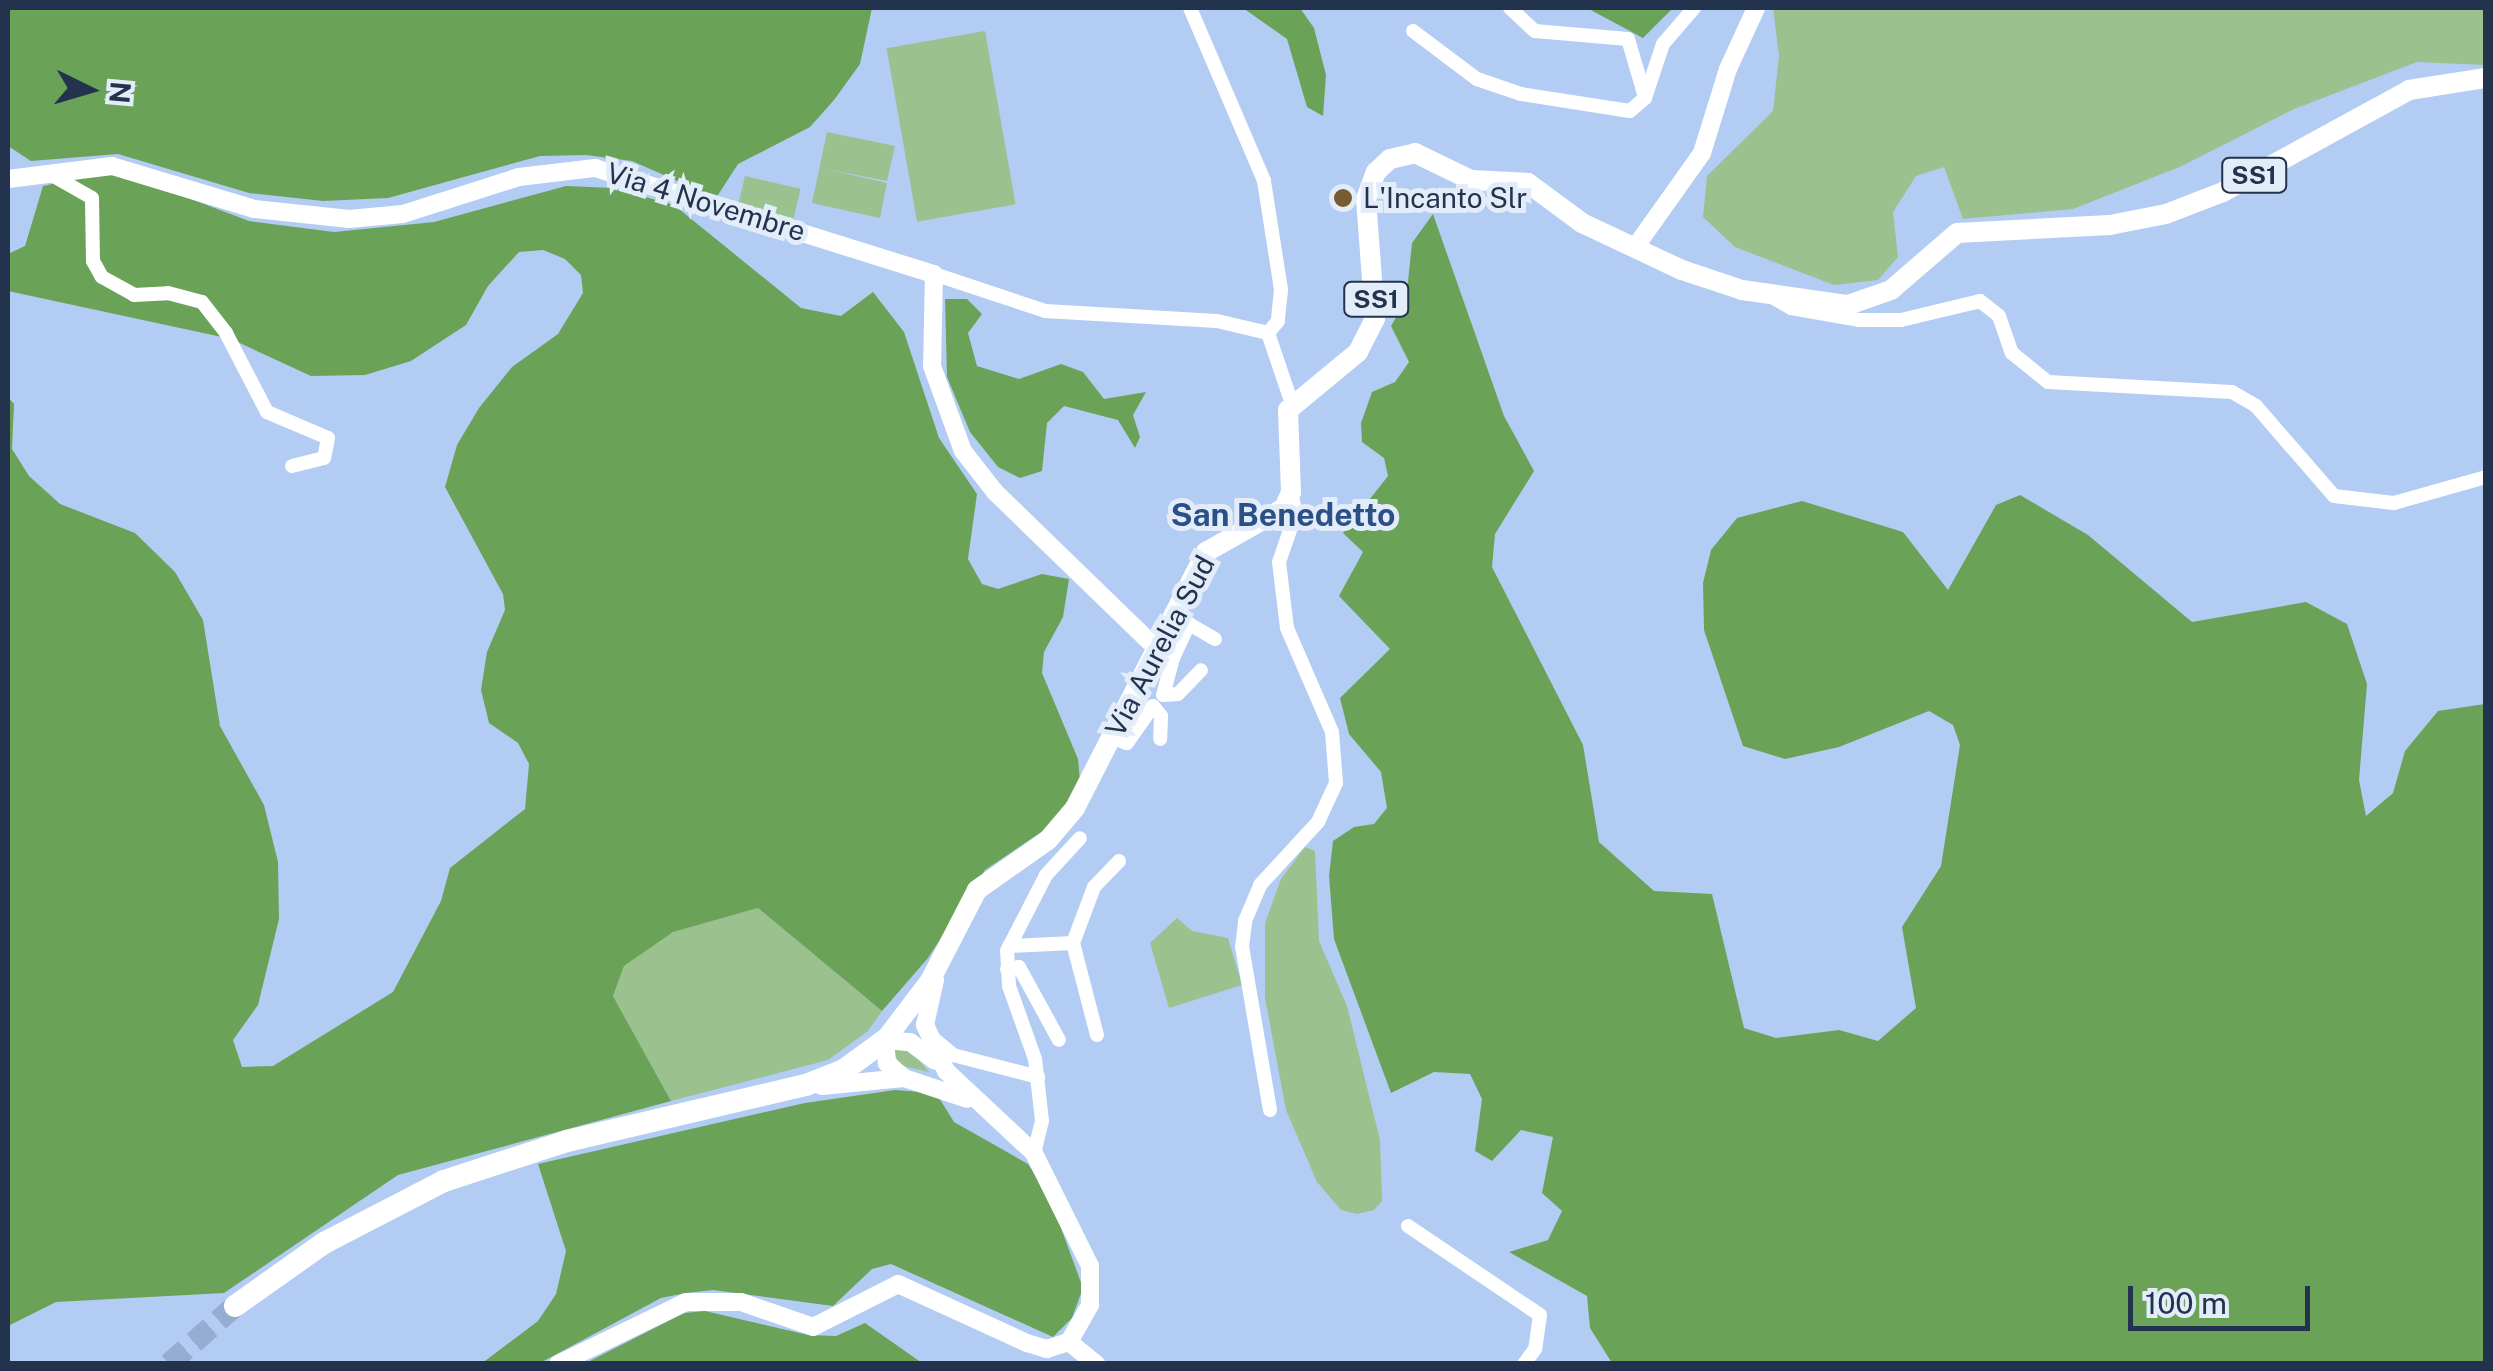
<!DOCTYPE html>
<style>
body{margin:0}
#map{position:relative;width:2493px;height:1371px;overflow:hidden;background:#b3ccf3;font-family:"Public Sans",sans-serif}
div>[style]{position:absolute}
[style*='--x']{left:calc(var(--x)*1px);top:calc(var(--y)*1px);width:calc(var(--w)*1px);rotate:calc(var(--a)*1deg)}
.green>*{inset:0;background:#9bc18f;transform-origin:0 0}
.forest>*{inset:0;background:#6aa357}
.trunk-tunnel>*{height:22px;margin-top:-11px;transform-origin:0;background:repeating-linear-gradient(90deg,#96add2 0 22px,transparent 0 33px)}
.minor>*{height:14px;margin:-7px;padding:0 7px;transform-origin:7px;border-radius:7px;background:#fff}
.tertiary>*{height:18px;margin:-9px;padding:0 9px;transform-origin:9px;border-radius:9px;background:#fff}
.secondary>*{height:18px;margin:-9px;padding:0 9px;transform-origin:9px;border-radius:9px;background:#fff}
.primary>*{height:20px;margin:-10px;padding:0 10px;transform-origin:10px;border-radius:10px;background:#fff}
.trunk>*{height:22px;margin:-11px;padding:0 11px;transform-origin:11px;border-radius:11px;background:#fff}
.dots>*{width:28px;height:28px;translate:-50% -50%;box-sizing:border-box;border:5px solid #e3ecf9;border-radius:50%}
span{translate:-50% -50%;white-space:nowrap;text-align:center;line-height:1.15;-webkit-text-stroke:10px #e3ecf9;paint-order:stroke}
.shield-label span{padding:2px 8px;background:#e3ecf9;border:2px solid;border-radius:8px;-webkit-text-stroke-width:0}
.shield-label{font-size:25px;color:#23334d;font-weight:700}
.poi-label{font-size:28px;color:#23334d}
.left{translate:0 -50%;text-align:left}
.street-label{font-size:28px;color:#23334d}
.quarter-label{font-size:32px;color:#2b5087;font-weight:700}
.frame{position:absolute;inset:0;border:10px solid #23334d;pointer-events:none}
.north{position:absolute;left:40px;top:40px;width:100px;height:100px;-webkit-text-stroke:8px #e3ecf9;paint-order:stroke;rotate:95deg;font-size:28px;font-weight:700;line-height:40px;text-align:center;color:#23334d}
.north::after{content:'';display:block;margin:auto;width:35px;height:45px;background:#23334d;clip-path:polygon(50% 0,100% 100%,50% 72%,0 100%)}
.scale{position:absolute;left:2128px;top:1286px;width:182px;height:45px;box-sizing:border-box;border:5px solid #23334d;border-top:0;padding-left:12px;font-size:30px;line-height:35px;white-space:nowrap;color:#23334d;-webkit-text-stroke:8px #e3ecf9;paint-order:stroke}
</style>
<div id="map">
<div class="green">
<div style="clip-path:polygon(1773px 8px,2485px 8px,2485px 65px,2417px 62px,2294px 109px,2182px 166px,2073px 209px,1963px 219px,1944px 167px,1916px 176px,1893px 212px,1898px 257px,1878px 280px,1834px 285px,1735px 247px,1703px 217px,1707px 176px,1773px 111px,1779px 56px)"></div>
<div style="left:985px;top:31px;width:176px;height:100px;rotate:80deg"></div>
<div style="clip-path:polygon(827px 132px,895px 146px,887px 181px,826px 169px,887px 183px,880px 218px,812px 203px)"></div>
<div style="left:745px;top:176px;width:57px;height:31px;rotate:13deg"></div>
<div style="clip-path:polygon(1305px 847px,1315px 851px,1319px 941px,1347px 1006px,1380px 1140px,1382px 1201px,1374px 1210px,1357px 1214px,1341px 1210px,1317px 1182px,1286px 1110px,1265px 998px,1265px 923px,1281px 879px)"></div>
<div style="clip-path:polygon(758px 908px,882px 1011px,868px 1031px,828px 1060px,671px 1101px,613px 996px,624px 966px,672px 932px)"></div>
<div style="clip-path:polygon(1177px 918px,1192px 931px,1228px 938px,1242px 985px,1169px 1008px,1150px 943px)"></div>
<div style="clip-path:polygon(892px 1045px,906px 1045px,929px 1072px,899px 1065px)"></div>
</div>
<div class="forest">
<div style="clip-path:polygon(8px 8px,872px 8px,860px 64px,834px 100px,810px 127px,738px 164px,716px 198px,632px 161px,586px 155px,540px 156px,388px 198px,323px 201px,249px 193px,118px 154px,31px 161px,8px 146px)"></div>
<div style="clip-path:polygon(1243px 8px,1300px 8px,1314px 28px,1326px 75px,1323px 116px,1307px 107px,1287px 39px)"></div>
<div style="clip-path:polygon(1587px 8px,1673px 8px,1643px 38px)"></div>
<div style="clip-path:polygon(102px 173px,130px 176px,249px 221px,334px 232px,434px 222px,566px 186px,614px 188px,674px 205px,801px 308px,841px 316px,873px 292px,904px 332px,939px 438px,977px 494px,968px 559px,982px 584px,998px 589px,1042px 574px,1069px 579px,1063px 617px,1044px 652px,1042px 673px,1078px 759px,1080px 781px,1056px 822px,985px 870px,928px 958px,882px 1011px,758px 908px,673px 932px,624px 966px,613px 996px,671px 1101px,398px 1175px,224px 1293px,56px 1302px,8px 1326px,8px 397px,14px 404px,12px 449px,29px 476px,60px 504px,135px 533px,175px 572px,203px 620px,220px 726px,264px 805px,278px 862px,279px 919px,258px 1005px,233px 1040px,242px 1067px,273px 1066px,393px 992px,441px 901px,450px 868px,525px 809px,529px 764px,518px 743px,489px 723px,481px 690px,487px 652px,505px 610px,503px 594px,445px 487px,457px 445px,479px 408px,512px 367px,558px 334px,583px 293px,581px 275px,565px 259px,543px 250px,519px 252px,488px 286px,466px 325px,411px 361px,365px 375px,311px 376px,231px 339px,8px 291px,8px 254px,25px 246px,43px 186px)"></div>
<div style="clip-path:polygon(1433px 214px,1504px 416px,1534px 471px,1495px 534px,1492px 567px,1583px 745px,1599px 842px,1654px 891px,1712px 894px,1744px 1028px,1776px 1038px,1839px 1030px,1878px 1041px,1916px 1008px,1902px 927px,1941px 866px,1960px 745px,1953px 725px,1929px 711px,1839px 747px,1785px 759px,1743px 746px,1704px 630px,1703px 583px,1711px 550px,1737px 518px,1802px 501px,1903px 532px,1948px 590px,1996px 505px,2020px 495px,2088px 535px,2192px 622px,2306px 602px,2347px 624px,2367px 684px,2359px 780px,2366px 816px,2393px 793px,2405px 751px,2438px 711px,2485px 704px,2485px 1363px,1612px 1363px,1590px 1328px,1587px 1296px,1509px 1252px,1548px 1240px,1562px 1211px,1542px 1193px,1553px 1137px,1521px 1130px,1492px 1161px,1475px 1151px,1482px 1099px,1470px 1074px,1434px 1072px,1391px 1093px,1334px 939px,1329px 876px,1333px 841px,1354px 827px,1374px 824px,1387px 808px,1381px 772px,1349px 734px,1340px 698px,1390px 649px,1339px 596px,1363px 552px,1343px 533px,1388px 476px,1384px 458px,1362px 442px,1361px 423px,1372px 392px,1395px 382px,1409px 362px,1391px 326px,1406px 301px,1412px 243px)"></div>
<div style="clip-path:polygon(945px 299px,967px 299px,982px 314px,968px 333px,977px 366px,1019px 379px,1061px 364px,1083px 372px,1104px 399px,1146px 392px,1133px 415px,1140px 437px,1135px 448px,1118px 420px,1064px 406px,1047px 423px,1042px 471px,1020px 478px,998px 467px,970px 432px,947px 377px)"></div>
<div style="clip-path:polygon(895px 1090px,936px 1093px,954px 1122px,1028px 1164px,1050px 1198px,1083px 1288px,1072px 1318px,1053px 1337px,891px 1264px,872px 1269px,833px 1306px,713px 1290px,686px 1293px,661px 1298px,540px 1363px,481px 1364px,538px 1321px,556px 1294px,566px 1251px,538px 1164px,805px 1103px)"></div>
<div style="clip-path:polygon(705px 1311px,808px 1335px,836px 1336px,865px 1323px,922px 1363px,584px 1364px,684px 1313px)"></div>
</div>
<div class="trunk-tunnel">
<div style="--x:169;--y:1364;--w:88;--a:-41.3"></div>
</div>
<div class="minor">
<div style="--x:1190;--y:8;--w:188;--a:66.8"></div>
<div style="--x:1264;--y:181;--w:110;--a:81.1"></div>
<div style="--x:1281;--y:290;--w:31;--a:96"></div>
<div style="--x:1278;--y:321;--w:16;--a:130"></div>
<div style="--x:1510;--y:8;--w:34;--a:43"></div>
<div style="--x:1535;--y:31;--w:93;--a:4.9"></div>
<div style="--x:1628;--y:39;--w:60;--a:73.7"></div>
<div style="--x:1413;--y:31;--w:80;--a:36.9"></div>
<div style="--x:1477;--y:79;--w:46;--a:18.8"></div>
<div style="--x:1521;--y:94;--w:110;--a:8.9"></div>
<div style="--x:1630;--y:111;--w:20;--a:-41"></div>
<div style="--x:1645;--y:98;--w:57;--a:-71.6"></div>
<div style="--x:1663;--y:44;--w:48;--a:-49.3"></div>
<div style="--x:50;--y:174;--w:48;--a:29.7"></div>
<div style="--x:92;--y:198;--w:63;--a:89.1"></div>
<div style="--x:93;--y:261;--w:18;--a:61"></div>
<div style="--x:102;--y:277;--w:37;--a:29"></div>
<div style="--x:134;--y:295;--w:34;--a:-3"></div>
<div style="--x:168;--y:293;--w:35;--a:15"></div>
<div style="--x:202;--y:302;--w:39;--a:52"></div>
<div style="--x:226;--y:333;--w:89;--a:62.6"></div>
<div style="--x:267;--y:412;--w:66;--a:23.1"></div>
<div style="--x:328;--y:438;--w:20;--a:101"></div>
<div style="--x:324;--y:458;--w:33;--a:166"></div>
<div style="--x:934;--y:274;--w:117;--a:18.4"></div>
<div style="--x:1045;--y:311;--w:172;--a:3.3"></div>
<div style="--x:1217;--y:321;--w:52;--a:13.2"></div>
<div style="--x:1772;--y:297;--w:22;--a:30"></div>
<div style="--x:1791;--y:308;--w:70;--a:9.9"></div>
<div style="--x:1860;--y:320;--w:41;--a:0"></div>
<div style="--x:1901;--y:320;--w:81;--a:-13.5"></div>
<div style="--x:1980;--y:301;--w:24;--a:38"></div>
<div style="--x:1999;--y:316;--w:39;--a:71"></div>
<div style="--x:2012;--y:353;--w:46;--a:38.9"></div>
<div style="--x:2048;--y:382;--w:184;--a:3.1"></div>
<div style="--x:2232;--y:392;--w:28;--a:30"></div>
<div style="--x:2256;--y:406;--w:119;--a:49.1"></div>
<div style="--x:2334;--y:496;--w:60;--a:6.7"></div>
<div style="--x:2394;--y:503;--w:96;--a:-15.8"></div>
<div style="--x:1268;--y:333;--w:75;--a:71.3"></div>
<div style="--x:1165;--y:654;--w:9;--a:27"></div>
<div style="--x:1173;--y:658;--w:38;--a:-65"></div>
<div style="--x:1189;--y:624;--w:30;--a:30"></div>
<div style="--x:1173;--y:658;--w:38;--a:105"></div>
<div style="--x:1163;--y:695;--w:15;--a:-4"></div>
<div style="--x:1178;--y:694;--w:33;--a:-46"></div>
<div style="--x:1111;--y:737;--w:17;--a:21"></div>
<div style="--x:1127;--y:743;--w:45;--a:-54.9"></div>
<div style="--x:1153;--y:706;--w:13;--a:51"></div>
<div style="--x:1161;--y:716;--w:23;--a:92"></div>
<div style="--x:1073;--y:943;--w:95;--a:75.4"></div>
<div style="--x:1009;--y:946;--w:64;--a:-2.7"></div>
<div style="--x:1073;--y:943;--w:60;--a:-69.4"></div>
<div style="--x:1094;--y:887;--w:36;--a:-46"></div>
<div style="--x:1007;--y:969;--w:12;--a:-9"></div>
<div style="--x:1019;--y:967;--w:83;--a:61.3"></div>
<div style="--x:933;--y:1038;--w:26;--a:40"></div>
<div style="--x:953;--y:1055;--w:88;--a:14.5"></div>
<div style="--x:1270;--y:1110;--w:165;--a:-99.7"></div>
<div style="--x:1242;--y:947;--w:26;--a:-83"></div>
<div style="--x:1245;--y:921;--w:39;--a:-67"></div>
<div style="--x:1260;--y:885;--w:86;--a:-47.4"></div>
<div style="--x:1318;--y:822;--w:43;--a:-65.2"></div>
<div style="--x:1336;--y:783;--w:51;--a:-94.5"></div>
<div style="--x:1332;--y:732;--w:113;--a:-113.4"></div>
<div style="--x:1287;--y:628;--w:66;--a:-96.9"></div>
<div style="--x:1279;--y:562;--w:52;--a:-70.9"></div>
<div style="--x:1296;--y:513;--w:21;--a:-104"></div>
<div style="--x:1034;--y:1153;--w:33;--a:-76"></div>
<div style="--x:1042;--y:1121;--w:62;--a:-96.4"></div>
<div style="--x:1035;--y:1059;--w:77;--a:-109.6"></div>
<div style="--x:1009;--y:986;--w:35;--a:-93"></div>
<div style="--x:1007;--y:951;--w:85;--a:-62.8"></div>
<div style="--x:1046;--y:875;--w:50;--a:-47.4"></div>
<div style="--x:1408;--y:1226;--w:159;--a:34"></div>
<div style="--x:1540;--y:1315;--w:34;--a:98"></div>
<div style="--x:1535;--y:1349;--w:19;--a:126"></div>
</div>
<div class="tertiary">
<div style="--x:8;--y:179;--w:105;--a:-7.1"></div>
<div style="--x:112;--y:166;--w:148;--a:16.8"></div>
<div style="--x:254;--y:209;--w:96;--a:6"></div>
<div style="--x:349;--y:219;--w:54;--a:-5.3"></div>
<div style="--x:403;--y:214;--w:122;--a:-17.7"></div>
<div style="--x:519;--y:177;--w:77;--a:-6.8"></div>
<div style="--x:595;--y:168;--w:355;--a:17.4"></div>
<div style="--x:934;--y:274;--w:92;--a:91.2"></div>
<div style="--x:932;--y:366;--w:90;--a:70"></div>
<div style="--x:963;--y:451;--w:52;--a:52"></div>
<div style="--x:995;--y:492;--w:224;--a:44.1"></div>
<div style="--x:1636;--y:246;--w:114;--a:-54.6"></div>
<div style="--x:1702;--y:153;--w:88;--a:-72.8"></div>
<div style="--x:1728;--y:69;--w:67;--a:-65.3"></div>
</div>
<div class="secondary">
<div style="--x:904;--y:1078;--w:23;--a:-139"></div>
<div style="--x:887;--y:1063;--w:23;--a:-95"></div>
<div style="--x:885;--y:1040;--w:25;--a:5"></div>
<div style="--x:910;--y:1042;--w:31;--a:37"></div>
<div style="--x:822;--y:1086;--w:82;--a:-5.6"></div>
<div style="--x:904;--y:1078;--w:66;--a:18.4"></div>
<div style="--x:1069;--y:1342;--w:35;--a:39"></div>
<div style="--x:558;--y:1364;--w:142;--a:-25.8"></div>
<div style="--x:686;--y:1302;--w:55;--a:0"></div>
<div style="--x:741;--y:1302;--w:76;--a:19.1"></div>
<div style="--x:813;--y:1327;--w:95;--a:-26.8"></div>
<div style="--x:898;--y:1284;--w:142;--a:24.6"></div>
<div style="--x:1027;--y:1343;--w:21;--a:17"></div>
<div style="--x:1047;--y:1349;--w:23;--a:-18"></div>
<div style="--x:1069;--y:1342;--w:43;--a:-60.4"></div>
<div style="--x:1090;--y:1305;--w:39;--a:-90"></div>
<div style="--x:1090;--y:1266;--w:126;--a:-116.4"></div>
<div style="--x:1034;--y:1153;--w:120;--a:-137"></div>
<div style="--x:946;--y:1071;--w:51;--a:-114.5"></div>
<div style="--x:925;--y:1025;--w:46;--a:-77.5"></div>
</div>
<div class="primary">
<div style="--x:885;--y:1040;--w:74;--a:-52.7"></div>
<div style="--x:930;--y:981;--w:102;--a:-62.7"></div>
<div style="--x:977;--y:890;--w:87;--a:-35.2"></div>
<div style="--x:1048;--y:840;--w:42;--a:-49.8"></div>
<div style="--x:1075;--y:808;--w:288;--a:-62.9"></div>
<div style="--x:1206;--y:552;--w:90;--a:-29.4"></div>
<div style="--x:1284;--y:508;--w:17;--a:-66"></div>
<div style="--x:1291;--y:492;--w:82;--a:-92.1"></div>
<div style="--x:1288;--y:410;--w:91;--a:-39.6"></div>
<div style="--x:1358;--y:352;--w:37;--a:-63"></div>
<div style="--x:1375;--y:319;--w:120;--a:-94.3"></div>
<div style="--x:1366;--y:199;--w:29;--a:-70"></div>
<div style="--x:1376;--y:172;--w:19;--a:-43"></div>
<div style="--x:1390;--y:159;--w:26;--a:-13"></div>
<div style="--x:1415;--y:153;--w:62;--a:25.7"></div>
<div style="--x:1471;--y:180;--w:57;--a:3"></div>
<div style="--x:1528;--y:183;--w:67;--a:36.5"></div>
<div style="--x:1582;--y:223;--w:110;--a:25.2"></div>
<div style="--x:1682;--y:270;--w:63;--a:18.4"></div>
<div style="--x:1742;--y:290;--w:107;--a:8.1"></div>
<div style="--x:1848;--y:305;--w:46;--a:-19.2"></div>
<div style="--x:1891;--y:290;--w:87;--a:-40.8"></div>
<div style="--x:1957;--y:233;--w:153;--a:-3"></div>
<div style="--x:2110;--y:225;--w:57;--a:-11.1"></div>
<div style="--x:2166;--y:214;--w:61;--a:-21.1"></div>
<div style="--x:2223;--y:192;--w:212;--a:-28.7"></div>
<div style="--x:2409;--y:90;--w:78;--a:-8.9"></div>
</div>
<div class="trunk">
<div style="--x:235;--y:1306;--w:109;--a:-35.3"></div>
<div style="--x:324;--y:1243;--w:135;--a:-27.3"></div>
<div style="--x:444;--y:1181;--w:129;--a:-18"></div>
<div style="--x:567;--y:1141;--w:245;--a:-13.2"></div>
<div style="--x:806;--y:1085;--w:41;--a:-21.5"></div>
<div style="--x:844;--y:1070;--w:51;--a:-36.2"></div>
</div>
<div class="dots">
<div style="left:1343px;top:198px;background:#785c2f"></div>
</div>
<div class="shield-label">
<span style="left:2254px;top:175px">SS1</span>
<span style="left:1376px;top:299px">SS1</span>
</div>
<div class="poi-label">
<span class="left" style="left:1363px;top:198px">L'Incanto Slr</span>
</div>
<div class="street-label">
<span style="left:706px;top:202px;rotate:17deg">Via 4 Novembre</span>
<span style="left:1160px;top:646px;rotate:-62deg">Via Aurelia Sud</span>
</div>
<div class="quarter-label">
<span style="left:1283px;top:515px">San Benedetto</span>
</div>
<div class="frame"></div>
<div class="north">N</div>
<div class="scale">100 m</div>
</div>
